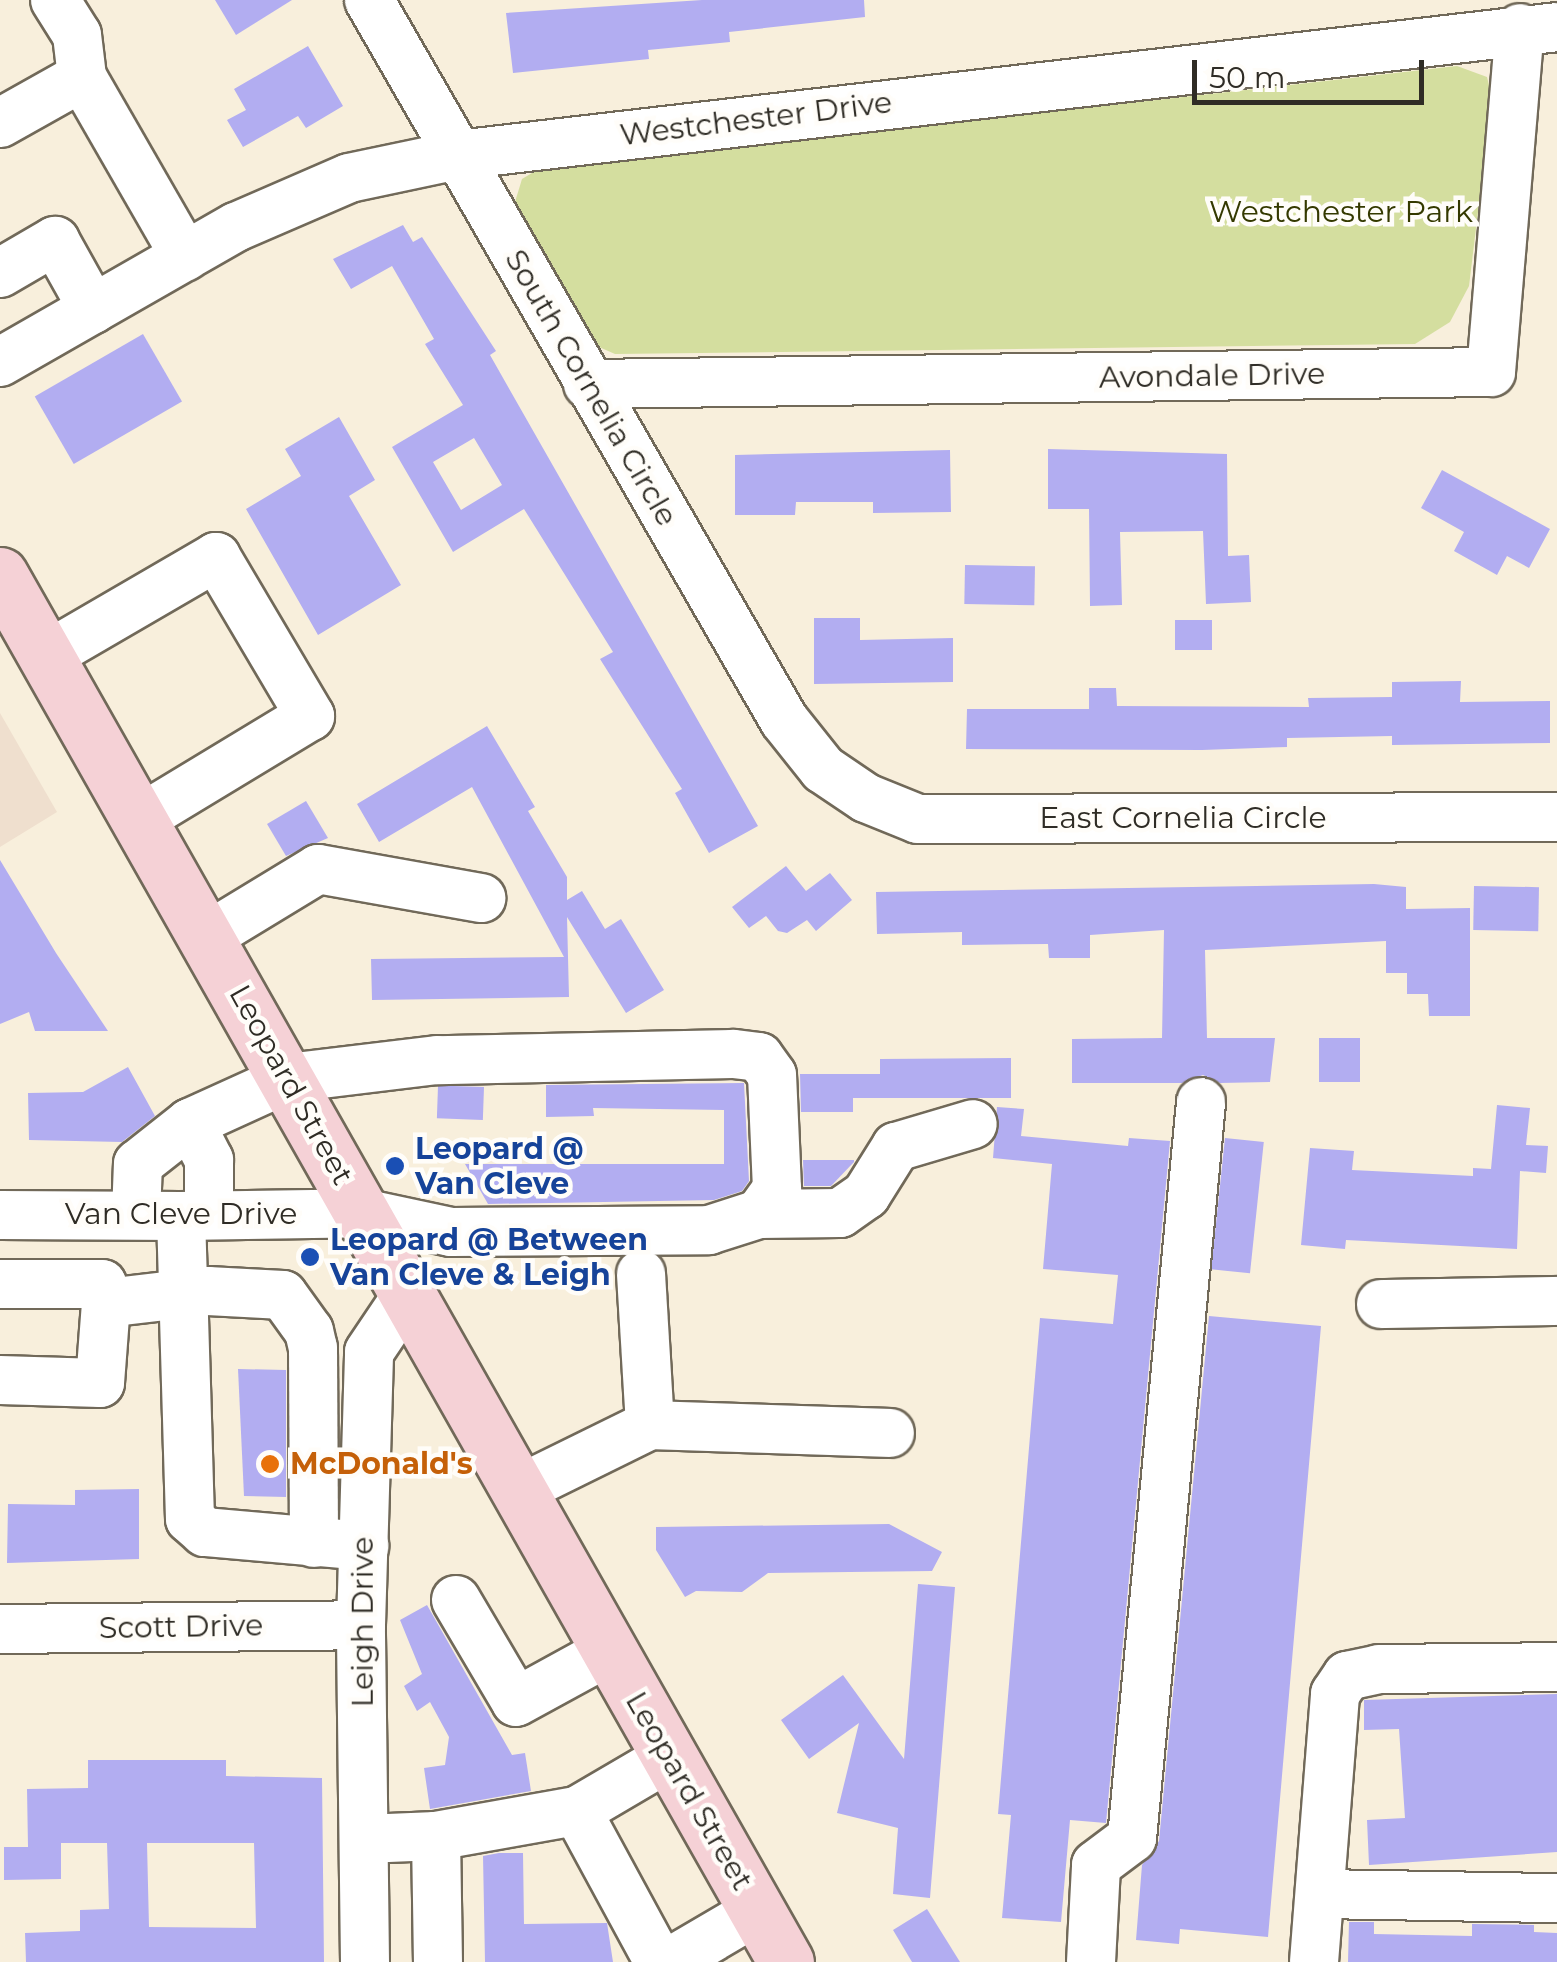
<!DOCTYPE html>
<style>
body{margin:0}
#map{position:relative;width:1557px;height:1962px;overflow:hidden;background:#f8efdc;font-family:Montserrat,sans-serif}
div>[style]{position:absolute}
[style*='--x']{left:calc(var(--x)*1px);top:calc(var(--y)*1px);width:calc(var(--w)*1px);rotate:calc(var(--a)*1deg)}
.industrial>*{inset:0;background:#efdfce}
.green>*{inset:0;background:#d4de9f}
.building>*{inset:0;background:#b2adf1;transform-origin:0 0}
.roads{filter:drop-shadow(2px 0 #716959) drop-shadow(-2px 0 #716959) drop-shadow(0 2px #716959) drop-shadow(0 -2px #716959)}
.minor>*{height:48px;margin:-24px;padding:0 24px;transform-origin:24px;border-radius:24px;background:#fff}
.major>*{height:55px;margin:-27.5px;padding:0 27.5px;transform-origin:27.5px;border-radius:27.5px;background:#f5d1d6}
.dots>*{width:28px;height:28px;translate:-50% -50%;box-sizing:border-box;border:5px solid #fffdf9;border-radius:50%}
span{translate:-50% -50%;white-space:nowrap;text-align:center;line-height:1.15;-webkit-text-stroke:9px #fffdf9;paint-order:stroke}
.street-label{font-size:30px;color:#2f2c25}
.park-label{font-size:30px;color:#343900}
.transit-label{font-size:30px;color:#164399;font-weight:700}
.left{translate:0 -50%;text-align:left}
.food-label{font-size:30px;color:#c56008;font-weight:700}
.scale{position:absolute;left:1192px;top:60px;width:232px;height:45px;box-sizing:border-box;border:5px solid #2f2c25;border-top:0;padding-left:12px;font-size:30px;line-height:35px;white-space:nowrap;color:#2f2c25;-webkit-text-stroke:8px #fffdf9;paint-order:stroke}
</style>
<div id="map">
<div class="industrial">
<div style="clip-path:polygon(0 713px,57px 812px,0 847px)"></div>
</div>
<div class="green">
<div style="clip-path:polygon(1457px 66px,1487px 77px,1492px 97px,1469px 286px,1450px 322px,1415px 344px,615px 354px,599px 347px,515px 202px,522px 179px,537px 170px)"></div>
</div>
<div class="building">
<div style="clip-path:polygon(215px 0,292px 0,236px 35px)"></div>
<div style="clip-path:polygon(702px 0,864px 0,865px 17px,729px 32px,730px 42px,648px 50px,649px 59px,513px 73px,506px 13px)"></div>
<div style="clip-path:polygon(308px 46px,343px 106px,306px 128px,298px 116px,243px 147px,227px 120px,246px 110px,234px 89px)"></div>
<div style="clip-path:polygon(evenodd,403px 225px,413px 242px,422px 237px,496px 351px,490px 355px,758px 826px,709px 853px,675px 793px,682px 789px,600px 659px,613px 652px,524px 509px,453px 552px,392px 447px,463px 405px,425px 344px,434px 339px,392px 266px,351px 289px,333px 259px,403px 225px,474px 438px,502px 485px,461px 510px,433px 462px,474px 438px)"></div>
<div style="left:143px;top:334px;width:78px;height:125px;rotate:60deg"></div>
<div style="clip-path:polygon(339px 417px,375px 480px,349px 496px,401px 585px,318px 635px,246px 509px,301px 476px,285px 449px)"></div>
<div style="clip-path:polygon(1048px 449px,1227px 454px,1228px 556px,1249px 555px,1251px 602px,1206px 604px,1203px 531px,1120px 532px,1122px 605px,1090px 606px,1089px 509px,1048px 509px)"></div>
<div style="clip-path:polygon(950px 450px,951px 512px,873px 513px,873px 502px,796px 502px,795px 515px,735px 515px,735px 455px)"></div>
<div style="clip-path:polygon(1442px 470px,1550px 529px,1529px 568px,1507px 556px,1497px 575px,1454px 551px,1464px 532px,1421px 508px)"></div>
<div style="left:965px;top:565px;width:70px;height:39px;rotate:1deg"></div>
<div style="clip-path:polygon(814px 618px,860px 618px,860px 640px,953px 638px,953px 682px,814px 684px)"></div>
<div style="left:1175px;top:620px;width:37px;height:30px"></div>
<div style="clip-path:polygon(1461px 681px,1460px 702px,1550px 701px,1550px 743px,1392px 745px,1392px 736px,1287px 738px,1287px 747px,1202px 750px,966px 749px,967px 709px,1089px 709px,1089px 688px,1116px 688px,1117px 706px,1309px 707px,1308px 698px,1392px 697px,1392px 682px)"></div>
<div style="clip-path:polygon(487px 726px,535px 807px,528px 811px,567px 877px,567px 900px,582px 891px,605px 929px,621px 919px,664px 990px,626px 1013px,567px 917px,569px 997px,372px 1000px,371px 959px,564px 957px,472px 787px,379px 842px,357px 804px)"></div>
<div style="clip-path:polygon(306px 801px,328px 838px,286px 856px,267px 824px)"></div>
<div style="clip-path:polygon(0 860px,56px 953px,108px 1031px,35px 1031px,29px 1012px,0 1024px)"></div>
<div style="clip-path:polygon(786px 866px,806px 891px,830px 873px,852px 900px,816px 931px,807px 920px,787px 933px,778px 931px,766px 916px,749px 928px,732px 907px)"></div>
<div style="clip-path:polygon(1374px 884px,1406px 887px,1406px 909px,1470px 908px,1470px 1016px,1429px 1016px,1428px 994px,1407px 994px,1407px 973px,1386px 973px,1386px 941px,1205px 950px,1207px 1038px,1275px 1038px,1270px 1082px,1220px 1083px,1203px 1075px,1182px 1083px,1072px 1083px,1072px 1039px,1162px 1038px,1164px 930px,1090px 935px,1090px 958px,1049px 958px,1048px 944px,962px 945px,962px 932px,877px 934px,876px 892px)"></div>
<div style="left:1474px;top:886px;width:65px;height:44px;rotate:1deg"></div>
<div style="left:1319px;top:1038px;width:41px;height:44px"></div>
<div style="clip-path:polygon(1011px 1058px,1011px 1098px,853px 1098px,853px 1112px,801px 1112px,800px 1074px,880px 1074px,880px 1059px)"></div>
<div style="clip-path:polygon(128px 1067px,155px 1116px,122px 1142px,29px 1140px,28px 1093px,83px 1092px)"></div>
<div style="clip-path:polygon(744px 1083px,749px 1181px,742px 1191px,714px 1200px,488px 1204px,465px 1164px,724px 1164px,724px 1110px,593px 1108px,594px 1116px,546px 1117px,546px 1085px)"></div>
<div style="left:484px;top:1087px;width:33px;height:46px;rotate:92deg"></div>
<div style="clip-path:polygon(1497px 1105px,1530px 1108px,1526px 1145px,1548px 1146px,1546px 1173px,1520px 1171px,1517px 1249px,1346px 1240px,1345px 1249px,1301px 1245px,1310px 1148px,1354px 1151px,1352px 1170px,1473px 1176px,1473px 1168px,1491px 1169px)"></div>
<div style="clip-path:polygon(997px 1107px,1024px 1109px,1021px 1136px,1128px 1146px,1129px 1138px,1170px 1141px,1106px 1823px,1070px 1820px,1061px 1922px,1002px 1918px,1011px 1815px,998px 1814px,1040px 1318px,1113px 1324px,1118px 1275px,1043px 1269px,1052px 1164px,993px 1158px)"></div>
<div style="left:1225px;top:1138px;width:39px;height:132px;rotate:6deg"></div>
<div style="clip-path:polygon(803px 1160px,854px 1160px,854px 1162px,831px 1186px,804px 1186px)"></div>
<div style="clip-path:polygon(1209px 1316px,1321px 1326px,1268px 1937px,1180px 1929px,1179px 1944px,1136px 1940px,1142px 1865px,1159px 1841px)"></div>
<div style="clip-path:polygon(238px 1369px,286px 1370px,286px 1497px,244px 1496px)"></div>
<div style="clip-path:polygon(139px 1489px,139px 1559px,7px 1563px,8px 1504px,75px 1505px,75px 1490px)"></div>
<div style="clip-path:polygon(889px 1524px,942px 1552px,932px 1571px,768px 1573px,742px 1592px,696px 1591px,685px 1597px,656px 1550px,656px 1527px)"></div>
<div style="clip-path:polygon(918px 1584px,955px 1587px,930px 1898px,893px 1894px,898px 1828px,837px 1813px,859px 1723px,809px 1759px,781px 1720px,843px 1675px,904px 1759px)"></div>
<div style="clip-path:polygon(427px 1605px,512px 1755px,525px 1753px,531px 1791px,430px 1809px,424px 1768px,445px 1765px,449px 1737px,430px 1702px,417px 1711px,404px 1686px,422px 1674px,400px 1620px)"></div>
<div style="clip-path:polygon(1557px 1694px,1557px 1852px,1369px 1865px,1367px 1820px,1405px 1818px,1399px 1729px,1364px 1730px,1364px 1700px)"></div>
<div style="clip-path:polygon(evenodd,88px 1760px,226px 1760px,226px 1776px,322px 1778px,324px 1962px,26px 1962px,25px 1933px,80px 1931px,80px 1910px,109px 1909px,107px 1843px,61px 1843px,61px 1879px,4px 1880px,4px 1847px,28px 1847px,27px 1789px,88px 1788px,88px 1760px,147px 1843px,254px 1843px,256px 1928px,149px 1927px,147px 1843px)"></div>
<div style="clip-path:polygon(499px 1853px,523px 1853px,524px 1924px,607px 1923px,613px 1962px,485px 1962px,483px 1856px)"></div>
<div style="clip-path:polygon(927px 1909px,960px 1962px,912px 1962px,893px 1930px)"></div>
<div style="clip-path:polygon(1349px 1922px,1374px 1922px,1374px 1934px,1472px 1936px,1472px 1924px,1534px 1925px,1534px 1932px,1557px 1933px,1557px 1962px,1348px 1962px)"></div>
</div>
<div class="roads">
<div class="minor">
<div style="--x:55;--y:0;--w:41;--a:57.8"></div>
<div style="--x:77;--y:35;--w:42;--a:83.2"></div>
<div style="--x:369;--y:0;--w:831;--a:60.04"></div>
<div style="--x:784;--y:720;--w:63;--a:51.5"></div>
<div style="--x:823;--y:769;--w:52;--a:34"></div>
<div style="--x:866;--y:798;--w:56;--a:22"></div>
<div style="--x:918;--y:819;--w:639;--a:-0.18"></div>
<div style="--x:0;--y:123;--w:94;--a:-29.3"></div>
<div style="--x:82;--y:77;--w:207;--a:60.1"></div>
<div style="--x:0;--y:273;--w:64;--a:-30.2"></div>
<div style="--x:55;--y:241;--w:78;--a:60.8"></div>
<div style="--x:0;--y:362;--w:272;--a:-29.8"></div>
<div style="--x:236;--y:227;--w:123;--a:-23.4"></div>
<div style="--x:349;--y:178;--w:111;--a:-11.9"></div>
<div style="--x:458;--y:155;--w:1106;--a:-6.64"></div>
<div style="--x:588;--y:384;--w:903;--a:-0.76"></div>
<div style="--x:1491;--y:372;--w:345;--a:-85.2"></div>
<div style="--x:46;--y:656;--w:197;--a:-30.2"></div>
<div style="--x:216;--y:557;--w:185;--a:59.4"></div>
<div style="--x:310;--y:716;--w:199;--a:148.8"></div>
<div style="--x:208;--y:936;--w:129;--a:-31.3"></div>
<div style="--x:318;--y:869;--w:166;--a:10.1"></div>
<div style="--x:759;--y:1214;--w:81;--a:-0.7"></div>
<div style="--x:840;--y:1213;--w:32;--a:-35"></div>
<div style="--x:866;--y:1195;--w:57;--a:-58"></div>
<div style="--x:896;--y:1147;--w:80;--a:-16.6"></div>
<div style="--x:0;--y:1215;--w:181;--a:0.3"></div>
<div style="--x:181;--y:1216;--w:181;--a:-0.9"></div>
<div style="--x:362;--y:1213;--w:91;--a:12.1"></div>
<div style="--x:451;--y:1232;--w:258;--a:-0.4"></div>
<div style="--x:709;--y:1230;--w:52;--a:-17.7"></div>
<div style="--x:759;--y:1214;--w:31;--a:-54"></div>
<div style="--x:777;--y:1189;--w:114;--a:-92.5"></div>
<div style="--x:772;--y:1075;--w:22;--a:-126"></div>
<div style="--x:759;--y:1057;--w:26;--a:-173"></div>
<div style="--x:733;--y:1054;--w:296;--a:178.8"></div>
<div style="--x:437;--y:1060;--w:149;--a:173.1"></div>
<div style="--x:289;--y:1078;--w:109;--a:155.6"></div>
<div style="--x:190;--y:1123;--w:42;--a:62.8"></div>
<div style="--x:209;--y:1160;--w:55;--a:90"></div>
<div style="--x:136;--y:1215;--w:51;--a:-87.8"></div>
<div style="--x:138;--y:1164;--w:66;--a:-38.3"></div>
<div style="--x:181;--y:1216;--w:303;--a:88.3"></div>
<div style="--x:190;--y:1519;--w:20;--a:41"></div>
<div style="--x:205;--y:1532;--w:160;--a:5"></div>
<div style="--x:641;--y:1274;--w:151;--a:86.6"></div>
<div style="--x:0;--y:1284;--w:102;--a:0"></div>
<div style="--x:102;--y:1284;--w:19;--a:78"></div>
<div style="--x:106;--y:1303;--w:80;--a:94.3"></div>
<div style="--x:100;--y:1383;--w:100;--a:-178.3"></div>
<div style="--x:106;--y:1303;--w:103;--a:-6.7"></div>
<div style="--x:208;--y:1291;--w:75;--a:3.1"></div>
<div style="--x:283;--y:1295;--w:44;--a:54.2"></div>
<div style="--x:309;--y:1331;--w:17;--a:77"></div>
<div style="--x:313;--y:1348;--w:195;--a:89.7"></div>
<div style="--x:1381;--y:1304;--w:176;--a:-1"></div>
<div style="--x:518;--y:1490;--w:147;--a:-26.2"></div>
<div style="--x:650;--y:1425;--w:240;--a:1.9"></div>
<div style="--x:456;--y:1600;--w:118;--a:59.5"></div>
<div style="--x:516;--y:1702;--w:106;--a:-28.7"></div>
<div style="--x:0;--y:1629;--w:361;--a:-0.6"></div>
<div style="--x:436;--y:1836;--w:126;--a:89.1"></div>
<div style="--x:364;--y:1839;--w:72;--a:-2.4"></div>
<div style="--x:436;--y:1836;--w:143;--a:-10.1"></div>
<div style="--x:1320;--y:1894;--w:237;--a:1"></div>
<div style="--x:365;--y:1962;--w:337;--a:-90.7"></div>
<div style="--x:361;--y:1625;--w:273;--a:-88.3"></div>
<div style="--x:369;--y:1352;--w:70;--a:-56.1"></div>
<div style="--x:659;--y:1962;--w:172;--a:-118.5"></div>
<div style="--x:577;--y:1811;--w:107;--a:-30.4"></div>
<div style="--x:670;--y:1962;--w:101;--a:-30.4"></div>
<div style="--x:1091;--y:1962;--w:97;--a:-87"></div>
<div style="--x:1096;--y:1865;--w:45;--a:-36.9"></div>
<div style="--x:1132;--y:1838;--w:739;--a:-84.64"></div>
<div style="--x:1314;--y:1962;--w:269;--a:-85.5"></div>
<div style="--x:1335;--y:1694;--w:22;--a:-56"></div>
<div style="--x:1347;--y:1676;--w:33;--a:-12"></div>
<div style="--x:1379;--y:1669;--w:178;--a:-0.6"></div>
</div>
<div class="major">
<div style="--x:0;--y:575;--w:1594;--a:60.46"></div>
</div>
</div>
<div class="dots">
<div style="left:395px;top:1166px;background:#1a4fb4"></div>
<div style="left:310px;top:1257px;background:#1a4fb4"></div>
<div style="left:270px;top:1464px;background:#e8710a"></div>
</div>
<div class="street-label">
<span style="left:756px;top:119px;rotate:-7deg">Westchester Drive</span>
<span style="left:1212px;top:376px;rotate:-1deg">Avondale Drive</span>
<span style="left:591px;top:388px;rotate:60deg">South Cornelia Circle</span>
<span style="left:1183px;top:818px">East Cornelia Circle</span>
<span style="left:291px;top:1085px;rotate:61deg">Leopard Street</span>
<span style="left:181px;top:1214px">Van Cleve Drive</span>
<span style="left:363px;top:1622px;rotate:-90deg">Leigh Drive</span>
<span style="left:181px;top:1627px;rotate:-1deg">Scott Drive</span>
<span style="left:689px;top:1791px;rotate:60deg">Leopard Street</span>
</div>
<div class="park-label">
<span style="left:1341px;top:212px">Westchester Park</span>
</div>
<div class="transit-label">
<span class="left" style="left:415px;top:1166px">Leopard @<br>Van Cleve</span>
<span class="left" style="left:330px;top:1257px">Leopard @ Between<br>Van Cleve &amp; Leigh</span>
</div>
<div class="food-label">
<span class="left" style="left:290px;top:1464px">McDonald's</span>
</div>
<div class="scale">50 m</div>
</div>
